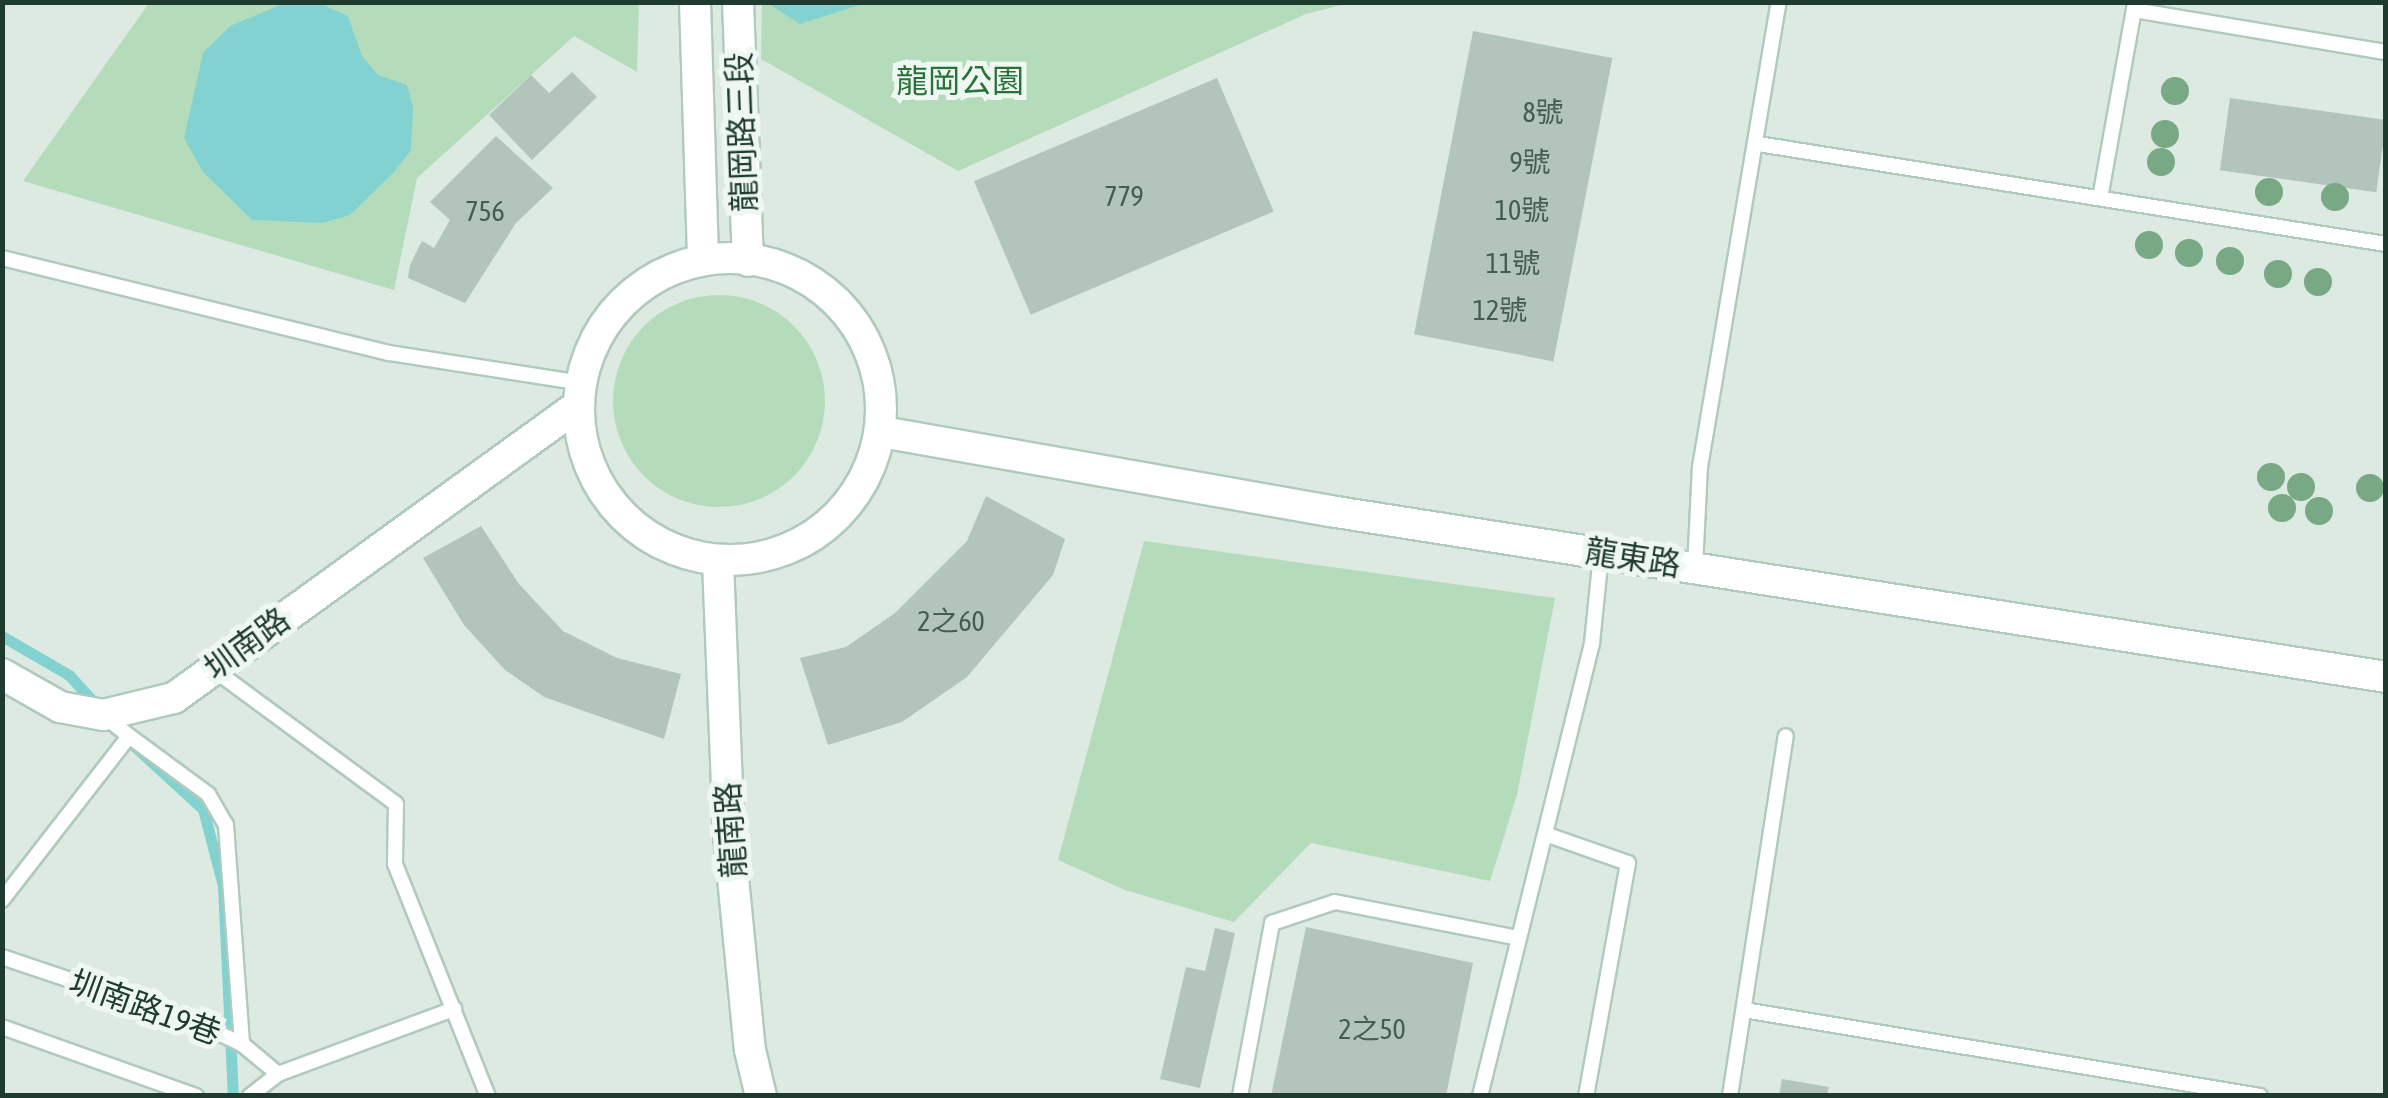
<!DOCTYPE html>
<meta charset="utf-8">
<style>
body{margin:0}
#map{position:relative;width:2388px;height:1098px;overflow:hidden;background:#ddeae2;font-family:"Asap Condensed","Noto Sans TC",sans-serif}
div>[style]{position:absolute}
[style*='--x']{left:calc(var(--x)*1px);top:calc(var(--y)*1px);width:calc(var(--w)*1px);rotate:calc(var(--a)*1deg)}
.green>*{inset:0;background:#b5dcba}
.round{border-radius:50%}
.water>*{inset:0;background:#82d2d2}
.stream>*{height:11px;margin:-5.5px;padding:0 5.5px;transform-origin:5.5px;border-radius:5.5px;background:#82d2d2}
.building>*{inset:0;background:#b3c5bb;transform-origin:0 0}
.roads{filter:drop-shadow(2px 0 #b0cabd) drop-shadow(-2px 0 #b0cabd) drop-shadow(0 2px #b0cabd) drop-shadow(0 -2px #b0cabd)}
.lane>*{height:14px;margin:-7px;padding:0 7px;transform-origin:7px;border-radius:7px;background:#fff}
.secondary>*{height:30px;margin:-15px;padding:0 15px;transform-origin:15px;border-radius:15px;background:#fff}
.secondary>.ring{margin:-15px;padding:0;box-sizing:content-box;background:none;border:30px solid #fff;border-radius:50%}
.trees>*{width:28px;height:28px;margin:-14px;border-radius:50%;background:#79a885}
span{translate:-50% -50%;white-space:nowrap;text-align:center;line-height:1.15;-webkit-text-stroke:10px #eef7f1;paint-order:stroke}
.number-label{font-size:28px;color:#445d51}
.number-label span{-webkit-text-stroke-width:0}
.park-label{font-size:32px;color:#287239}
.street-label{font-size:32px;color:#1f3a2e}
.frame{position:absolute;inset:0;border:5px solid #1f3a2e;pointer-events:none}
</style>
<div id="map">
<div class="green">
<div style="clip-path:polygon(149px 3px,639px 3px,637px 72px,574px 36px,417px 178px,394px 290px,23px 181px)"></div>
<div style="clip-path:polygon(762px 3px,1349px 3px,1306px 14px,958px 171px,761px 59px)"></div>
<div class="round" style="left:613px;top:295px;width:212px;height:212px"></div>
<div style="clip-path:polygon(1144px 541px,1555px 598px,1517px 795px,1490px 881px,1311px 843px,1234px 922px,1125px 890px,1058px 860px)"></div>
</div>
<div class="water">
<div style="clip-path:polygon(766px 2px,866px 2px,866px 3px,800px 24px)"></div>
<div style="clip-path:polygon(285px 3px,319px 3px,348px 16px,362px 56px,378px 75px,407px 85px,413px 107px,411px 150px,395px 171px,350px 215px,322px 223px,252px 220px,203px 172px,184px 138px,203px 53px,230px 26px)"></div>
</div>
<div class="stream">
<div style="--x:2;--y:636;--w:78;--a:30.2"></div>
<div style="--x:69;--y:675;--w:45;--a:47.7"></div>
<div style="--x:132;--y:744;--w:96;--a:42.5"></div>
<div style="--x:203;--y:809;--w:80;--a:75.4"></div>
<div style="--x:223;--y:886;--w:210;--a:87.3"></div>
</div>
<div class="building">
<div style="left:1473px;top:31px;width:142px;height:309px;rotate:11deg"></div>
<div style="clip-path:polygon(572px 72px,597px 97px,532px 160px,489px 115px,531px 75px,549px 93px)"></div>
<div style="left:1217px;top:78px;width:145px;height:264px;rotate:67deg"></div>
<div style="left:2230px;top:98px;width:158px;height:73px;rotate:8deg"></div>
<div style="clip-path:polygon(496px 136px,553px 188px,516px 223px,465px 303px,408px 278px,410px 265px,422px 241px,434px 248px,450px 220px,430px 202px)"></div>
<div style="clip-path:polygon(986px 496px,1065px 539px,1053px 575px,967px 677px,902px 722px,828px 745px,800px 658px,846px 647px,895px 613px,967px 541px)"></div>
<div style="clip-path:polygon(481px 526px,519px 584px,563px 631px,617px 658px,681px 674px,664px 739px,544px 697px,505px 670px,464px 625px,423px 558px)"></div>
<div style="clip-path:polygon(1306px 927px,1473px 963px,1446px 1096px,1271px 1096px)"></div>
<div style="clip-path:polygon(1215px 928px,1235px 933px,1200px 1088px,1160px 1079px,1186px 967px,1205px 971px)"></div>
<div style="clip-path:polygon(1782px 1079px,1829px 1087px,1827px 1096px,1779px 1096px)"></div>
</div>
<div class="roads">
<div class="lane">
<div style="--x:2134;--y:10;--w:255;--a:9.5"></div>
<div style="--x:1758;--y:144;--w:636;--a:9.05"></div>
<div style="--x:2100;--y:198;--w:198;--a:-79.8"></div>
<div style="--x:2;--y:258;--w:398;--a:13.8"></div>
<div style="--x:389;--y:353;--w:196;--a:8.8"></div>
<div style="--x:1695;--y:568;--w:101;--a:-87.2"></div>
<div style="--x:1700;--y:467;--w:472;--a:-80.4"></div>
<div style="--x:213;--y:669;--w:227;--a:36.4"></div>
<div style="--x:396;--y:804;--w:60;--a:91"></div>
<div style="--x:395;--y:864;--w:250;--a:68.2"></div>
<div style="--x:129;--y:736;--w:98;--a:36.3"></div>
<div style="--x:208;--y:794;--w:36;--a:60"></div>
<div style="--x:226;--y:825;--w:220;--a:85.8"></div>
<div style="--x:1545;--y:834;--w:88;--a:19.3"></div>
<div style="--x:1628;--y:863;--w:237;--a:100.2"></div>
<div style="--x:2;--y:900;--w:207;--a:-52.2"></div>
<div style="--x:129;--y:736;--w:33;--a:-141"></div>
<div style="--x:2;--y:957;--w:204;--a:18.6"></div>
<div style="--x:195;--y:1022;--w:52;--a:25.1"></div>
<div style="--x:242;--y:1044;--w:47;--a:39.8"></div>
<div style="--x:1744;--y:1010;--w:523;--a:9.46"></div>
<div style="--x:2;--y:1027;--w:206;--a:19.6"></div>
<div style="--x:250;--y:1096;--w:36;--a:-38"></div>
<div style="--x:278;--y:1074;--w:188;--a:-20.3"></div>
<div style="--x:1240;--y:1096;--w:176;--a:-79.5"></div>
<div style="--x:1272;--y:923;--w:66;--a:-18.4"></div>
<div style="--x:1335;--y:902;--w:187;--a:11.1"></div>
<div style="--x:1480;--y:1096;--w:467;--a:-76.1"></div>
<div style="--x:1592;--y:643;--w:89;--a:-84.2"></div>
<div style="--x:1730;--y:1096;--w:364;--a:-81.2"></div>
</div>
<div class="secondary">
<div style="--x:695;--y:2;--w:258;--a:88.2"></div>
<div style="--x:738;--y:2;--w:259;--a:87.8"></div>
<div class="ring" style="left:579px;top:258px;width:272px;height:272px"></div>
<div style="--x:882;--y:432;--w:455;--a:10"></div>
<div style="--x:1330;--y:511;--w:1069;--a:8.93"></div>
<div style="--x:718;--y:562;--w:275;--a:87.7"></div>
<div style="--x:729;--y:837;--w:214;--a:84.4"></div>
<div style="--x:750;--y:1050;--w:47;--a:76.6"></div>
<div style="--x:2;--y:674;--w:67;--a:29.6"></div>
<div style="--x:60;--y:707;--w:44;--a:10.5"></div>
<div style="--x:103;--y:715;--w:73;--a:-13.5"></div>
<div style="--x:174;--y:698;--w:496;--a:-35.9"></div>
</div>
</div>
<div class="trees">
<div style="left:2175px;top:91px"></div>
<div style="left:2165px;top:134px"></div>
<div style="left:2161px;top:162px"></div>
<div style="left:2269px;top:192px"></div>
<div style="left:2335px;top:197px"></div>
<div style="left:2149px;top:245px"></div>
<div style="left:2189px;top:253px"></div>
<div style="left:2230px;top:261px"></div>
<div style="left:2278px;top:274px"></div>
<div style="left:2318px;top:282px"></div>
<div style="left:2271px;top:477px"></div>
<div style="left:2301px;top:487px"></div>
<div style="left:2370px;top:488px"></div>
<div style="left:2282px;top:508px"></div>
<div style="left:2319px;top:511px"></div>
</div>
<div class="number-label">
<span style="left:1543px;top:112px">8號</span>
<span style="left:1530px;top:162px">9號</span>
<span style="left:1124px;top:196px">779</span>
<span style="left:1522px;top:210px">10號</span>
<span style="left:485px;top:211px">756</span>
<span style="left:1513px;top:263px">11號</span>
<span style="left:1500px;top:310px">12號</span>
<span style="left:951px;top:621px">2之60</span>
<span style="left:1372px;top:1029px">2之50</span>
</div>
<div class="park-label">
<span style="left:960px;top:81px">龍岡公園</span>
</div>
<div class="street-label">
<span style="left:742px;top:132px;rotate:-92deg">龍岡路三段</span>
<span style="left:1633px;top:558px;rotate:9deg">龍東路</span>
<span style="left:247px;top:644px;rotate:-36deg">圳南路</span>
<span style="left:731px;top:830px;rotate:-94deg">龍南路</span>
<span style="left:145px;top:1008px;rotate:20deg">圳南路19巷</span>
</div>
<div class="frame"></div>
</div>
